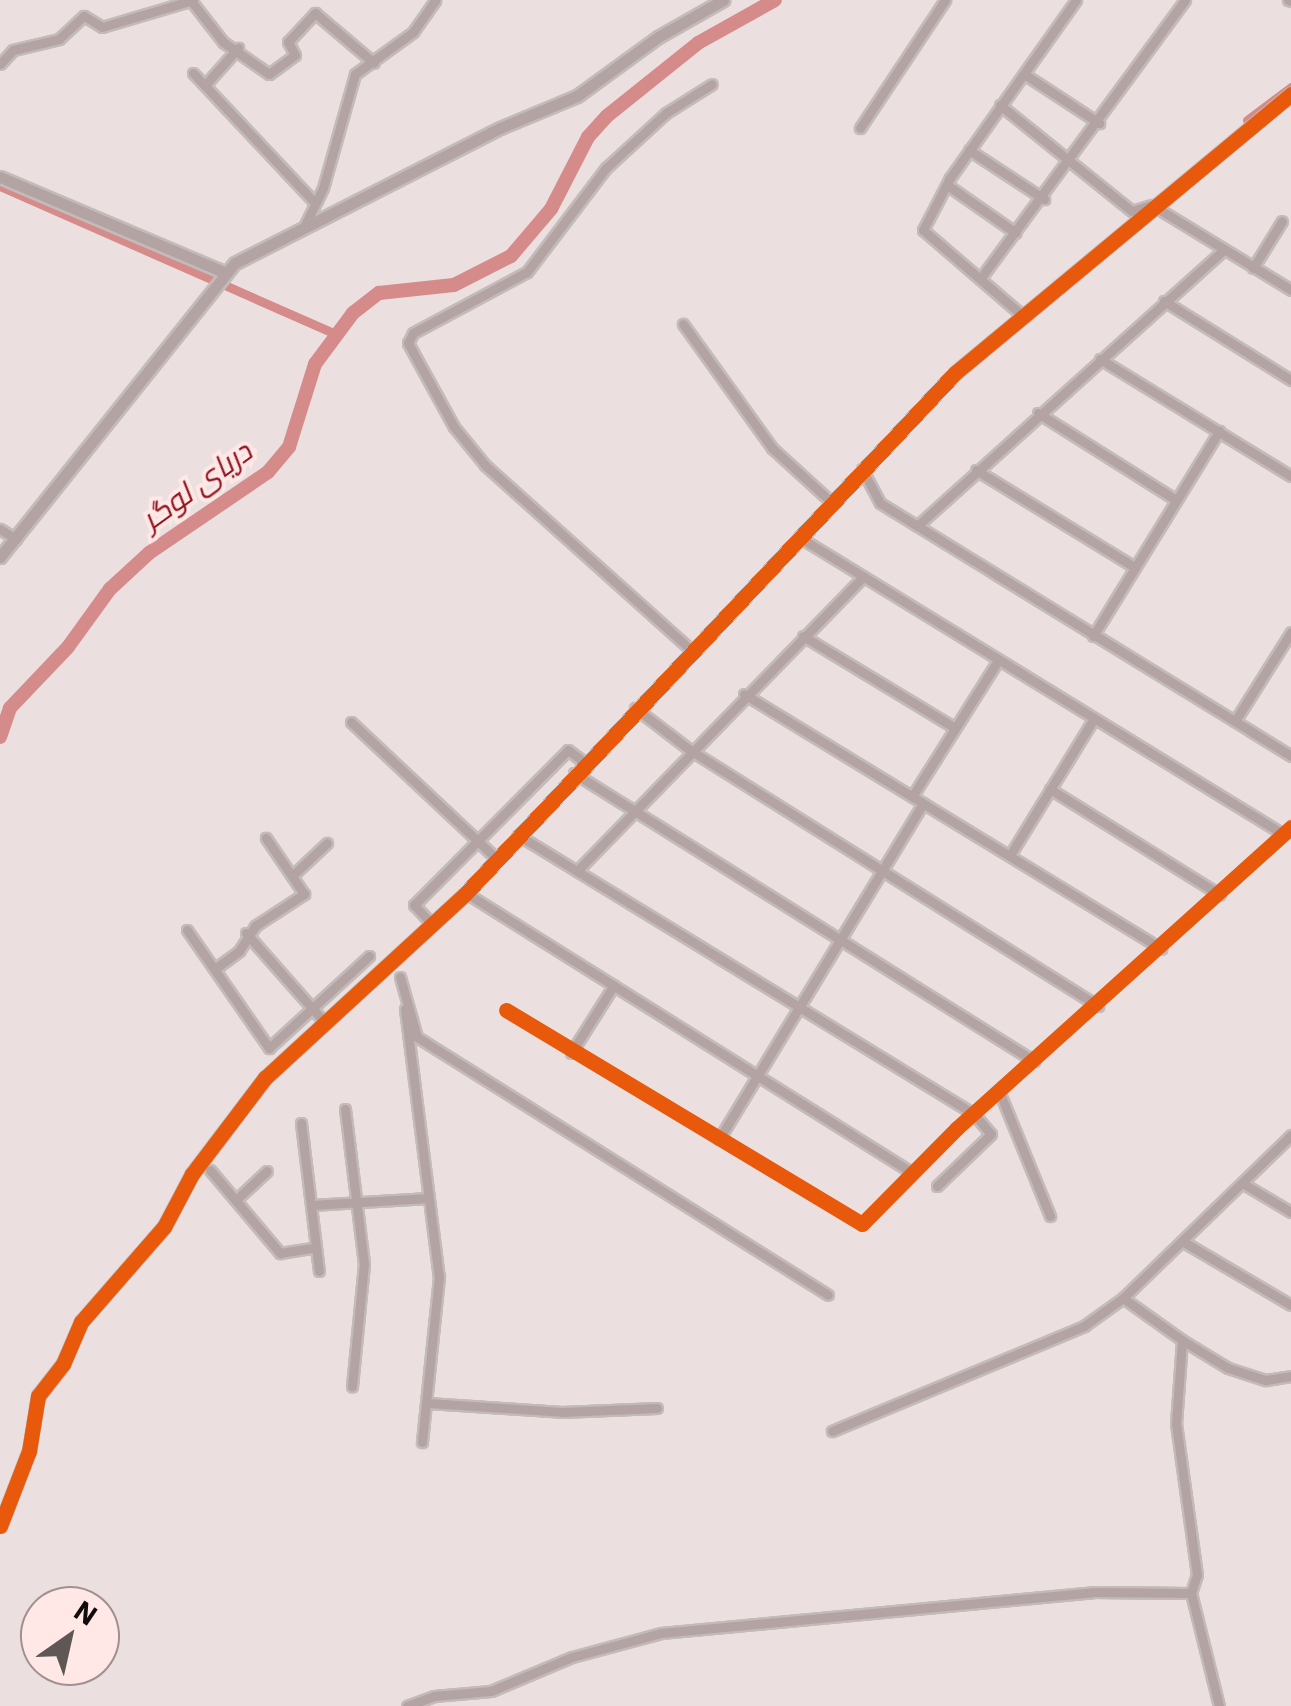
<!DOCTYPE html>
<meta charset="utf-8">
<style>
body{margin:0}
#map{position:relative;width:1291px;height:1706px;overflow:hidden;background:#ebe0df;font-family:"IBM Plex Sans",Cairo,sans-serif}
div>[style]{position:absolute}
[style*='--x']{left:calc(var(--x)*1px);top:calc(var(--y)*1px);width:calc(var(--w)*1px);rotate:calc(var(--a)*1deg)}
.canal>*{height:9px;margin:-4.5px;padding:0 4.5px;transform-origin:4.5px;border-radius:4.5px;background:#d58b89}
.river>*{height:14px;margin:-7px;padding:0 7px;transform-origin:7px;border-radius:7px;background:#d58b89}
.roads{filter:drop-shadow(2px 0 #c3bbba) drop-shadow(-2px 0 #c3bbba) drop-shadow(0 2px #c3bbba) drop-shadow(0 -2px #c3bbba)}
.minor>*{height:9px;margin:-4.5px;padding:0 4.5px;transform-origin:4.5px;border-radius:4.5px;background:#b3a4a3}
.tertiary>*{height:11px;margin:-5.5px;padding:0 5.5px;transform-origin:5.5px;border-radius:5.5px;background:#b3a4a3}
.cycleway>*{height:15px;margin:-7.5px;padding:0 7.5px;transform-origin:7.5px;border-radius:7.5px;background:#e8590c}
span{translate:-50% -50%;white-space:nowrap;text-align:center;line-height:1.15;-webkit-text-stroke:8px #ffe8e6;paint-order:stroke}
.water-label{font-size:30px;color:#91141f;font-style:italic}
.north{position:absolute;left:20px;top:1586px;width:100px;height:100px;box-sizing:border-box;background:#ffe8e6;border:2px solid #a1908f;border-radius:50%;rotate:34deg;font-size:28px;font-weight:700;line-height:40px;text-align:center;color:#130c0c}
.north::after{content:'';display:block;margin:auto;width:35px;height:45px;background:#5f5656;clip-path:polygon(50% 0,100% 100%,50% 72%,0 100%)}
</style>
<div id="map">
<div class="canal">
<div style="--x:1247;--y:120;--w:55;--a:-36.9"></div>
<div style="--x:0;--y:186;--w:366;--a:23.8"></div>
</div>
<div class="river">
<div style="--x:0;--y:737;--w:31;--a:-71"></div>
<div style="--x:10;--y:708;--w:84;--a:-46.4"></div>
<div style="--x:68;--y:647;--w:72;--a:-54.1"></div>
<div style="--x:110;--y:589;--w:53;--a:-42.7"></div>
<div style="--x:149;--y:553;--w:144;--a:-34.2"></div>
<div style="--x:268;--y:472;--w:33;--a:-50"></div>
<div style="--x:289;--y:447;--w:87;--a:-72.6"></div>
<div style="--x:315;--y:364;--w:64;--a:-53.3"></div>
<div style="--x:353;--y:313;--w:33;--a:-38"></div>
<div style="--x:379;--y:293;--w:75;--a:-6.1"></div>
<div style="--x:454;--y:285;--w:64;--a:-27"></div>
<div style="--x:511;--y:256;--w:62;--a:-49.6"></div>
<div style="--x:551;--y:209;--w:81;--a:-62.8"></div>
<div style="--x:588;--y:137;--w:28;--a:-48"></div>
<div style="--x:607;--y:116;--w:117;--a:-38.7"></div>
<div style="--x:698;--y:43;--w:88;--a:-29.2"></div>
</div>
<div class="roads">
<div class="minor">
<div style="--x:1288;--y:0;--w:3;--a:18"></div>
<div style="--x:192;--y:2;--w:51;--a:52.2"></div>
<div style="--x:223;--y:42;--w:56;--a:34.8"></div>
<div style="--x:269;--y:74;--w:32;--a:-36"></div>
<div style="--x:295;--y:55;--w:15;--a:-118"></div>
<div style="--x:288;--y:42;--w:40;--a:-47"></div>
<div style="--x:315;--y:13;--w:77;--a:40.3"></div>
<div style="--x:0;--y:64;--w:19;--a:-47"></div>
<div style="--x:13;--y:50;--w:47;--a:-13.4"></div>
<div style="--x:59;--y:39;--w:34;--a:-43"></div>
<div style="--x:84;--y:16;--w:21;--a:31"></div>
<div style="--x:102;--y:27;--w:95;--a:-16.5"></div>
<div style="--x:193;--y:73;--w:177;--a:46.8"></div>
<div style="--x:1024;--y:74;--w:90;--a:33.2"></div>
<div style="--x:205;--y:85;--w:50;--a:-48.3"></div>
<div style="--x:1000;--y:105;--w:169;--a:38.8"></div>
<div style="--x:1132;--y:211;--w:21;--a:-17"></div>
<div style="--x:1152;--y:205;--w:163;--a:31.4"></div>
<div style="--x:860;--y:128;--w:154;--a:-56.4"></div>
<div style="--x:969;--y:150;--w:90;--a:33.2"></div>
<div style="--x:950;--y:187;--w:80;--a:34.9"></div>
<div style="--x:304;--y:227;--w:43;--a:-64"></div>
<div style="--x:323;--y:188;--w:118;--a:-74.3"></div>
<div style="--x:355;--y:74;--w:72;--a:-35.9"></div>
<div style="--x:413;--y:32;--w:39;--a:-55"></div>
<div style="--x:1253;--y:268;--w:55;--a:-58.3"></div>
<div style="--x:983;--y:275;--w:341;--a:-53.7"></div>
<div style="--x:1164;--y:301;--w:150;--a:31.9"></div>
<div style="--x:1023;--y:316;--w:132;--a:-139.3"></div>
<div style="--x:923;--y:230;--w:59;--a:-62.6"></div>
<div style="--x:950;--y:178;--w:218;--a:-54.7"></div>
<div style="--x:683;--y:324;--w:153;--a:54.3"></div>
<div style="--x:772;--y:448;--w:79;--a:42.4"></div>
<div style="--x:1100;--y:359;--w:224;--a:31.5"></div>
<div style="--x:1038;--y:413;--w:163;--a:32.2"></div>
<div style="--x:862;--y:469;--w:38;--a:62"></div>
<div style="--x:880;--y:503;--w:483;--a:31.6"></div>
<div style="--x:976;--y:470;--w:185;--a:31.5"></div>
<div style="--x:917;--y:526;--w:413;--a:-42"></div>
<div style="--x:0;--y:529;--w:19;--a:32"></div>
<div style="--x:799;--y:537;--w:568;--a:31.53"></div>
<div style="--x:803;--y:636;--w:178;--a:31.2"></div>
<div style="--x:1093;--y:636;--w:241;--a:-58.4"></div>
<div style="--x:690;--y:649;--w:275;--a:-138.1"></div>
<div style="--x:485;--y:465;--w:49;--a:-129.2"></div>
<div style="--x:454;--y:427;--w:96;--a:-118.7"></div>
<div style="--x:408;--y:343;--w:11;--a:-63"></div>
<div style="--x:413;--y:333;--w:129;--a:-28.2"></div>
<div style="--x:527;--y:272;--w:131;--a:-52.8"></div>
<div style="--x:606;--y:168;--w:81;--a:-42.5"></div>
<div style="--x:666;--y:113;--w:54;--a:-32.2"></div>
<div style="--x:744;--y:694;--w:489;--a:31.4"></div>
<div style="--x:635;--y:708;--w:69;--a:37.4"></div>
<div style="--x:690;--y:750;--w:482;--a:32.1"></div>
<div style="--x:1235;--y:721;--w:105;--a:-57.8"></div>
<div style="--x:351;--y:722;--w:199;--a:43.2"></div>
<div style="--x:574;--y:773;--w:543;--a:32.05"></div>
<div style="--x:1050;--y:789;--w:200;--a:31.9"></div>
<div style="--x:913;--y:795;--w:157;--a:-57.7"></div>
<div style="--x:518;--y:835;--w:535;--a:31.46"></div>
<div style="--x:974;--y:1114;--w:26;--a:50"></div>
<div style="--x:991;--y:1134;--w:75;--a:136.1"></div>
<div style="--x:1010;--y:855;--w:158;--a:-58.4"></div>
<div style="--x:577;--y:871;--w:410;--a:-45.8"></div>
<div style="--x:292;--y:876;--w:48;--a:-43.3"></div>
<div style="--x:466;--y:893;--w:525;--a:32.09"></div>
<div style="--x:431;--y:923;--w:25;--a:-133"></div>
<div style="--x:414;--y:905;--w:218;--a:-45.2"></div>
<div style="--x:568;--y:750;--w:20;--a:37"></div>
<div style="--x:187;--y:930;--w:144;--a:55.2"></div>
<div style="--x:269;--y:1048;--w:136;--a:-42.6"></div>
<div style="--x:246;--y:933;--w:120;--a:48.7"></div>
<div style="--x:216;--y:968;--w:29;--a:-36"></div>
<div style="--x:239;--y:951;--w:30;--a:-57"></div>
<div style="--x:255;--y:926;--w:59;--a:-33.1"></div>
<div style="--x:304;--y:894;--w:68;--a:-124.2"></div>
<div style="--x:400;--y:977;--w:62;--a:74.2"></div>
<div style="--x:417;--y:1037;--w:485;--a:32.1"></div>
<div style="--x:405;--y:1009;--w:270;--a:82.8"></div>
<div style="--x:439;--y:1277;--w:166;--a:95.9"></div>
<div style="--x:506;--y:1010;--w:415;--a:31"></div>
<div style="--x:862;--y:1224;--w:135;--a:-45.3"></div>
<div style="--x:957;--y:1128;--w:450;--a:-42"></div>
<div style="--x:571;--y:1053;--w:80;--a:-57.7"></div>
<div style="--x:999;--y:1091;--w:135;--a:67.8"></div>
<div style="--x:345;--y:1109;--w:156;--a:83"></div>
<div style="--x:364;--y:1264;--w:123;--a:95.6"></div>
<div style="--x:301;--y:1123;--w:149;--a:83.1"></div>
<div style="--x:719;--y:1139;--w:393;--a:-58.7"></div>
<div style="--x:210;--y:1170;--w:109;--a:49.9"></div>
<div style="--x:280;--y:1253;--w:36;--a:-9"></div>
<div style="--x:1242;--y:1183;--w:57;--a:30.6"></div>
<div style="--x:239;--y:1197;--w:38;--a:-43"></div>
<div style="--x:311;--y:1205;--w:118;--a:-3.4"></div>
<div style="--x:1182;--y:1241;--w:126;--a:30.4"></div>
<div style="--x:1123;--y:1298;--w:72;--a:35.4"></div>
<div style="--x:428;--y:1403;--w:134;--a:3.8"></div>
<div style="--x:562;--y:1412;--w:95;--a:-2.4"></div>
<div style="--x:832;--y:1431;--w:273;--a:-22.6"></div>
<div style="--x:1084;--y:1326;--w:48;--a:-35.7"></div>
<div style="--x:1123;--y:1298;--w:234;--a:-44.1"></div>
<div style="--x:407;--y:1706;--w:29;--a:-20"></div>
<div style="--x:434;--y:1696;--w:57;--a:-5"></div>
<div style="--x:491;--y:1691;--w:88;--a:-22.8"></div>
<div style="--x:572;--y:1657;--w:92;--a:-15.1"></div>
<div style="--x:661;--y:1633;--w:434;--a:-5.4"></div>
<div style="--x:1093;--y:1592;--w:98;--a:0.6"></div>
<div style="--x:1219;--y:1706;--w:116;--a:-103.9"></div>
<div style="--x:1191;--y:1593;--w:19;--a:-72"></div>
<div style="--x:1197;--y:1575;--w:152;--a:-97.9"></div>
<div style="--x:1176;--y:1424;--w:84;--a:-85.9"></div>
<div style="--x:1182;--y:1340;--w:54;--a:31.3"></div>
<div style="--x:1228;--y:1368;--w:40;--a:18"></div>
<div style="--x:1266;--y:1380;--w:25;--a:-9"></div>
</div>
<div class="tertiary">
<div style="--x:0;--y:177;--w:246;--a:23"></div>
<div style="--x:0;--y:557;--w:376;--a:-51.4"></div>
<div style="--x:235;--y:263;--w:297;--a:-27"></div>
<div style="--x:500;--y:128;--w:83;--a:-22.6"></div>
<div style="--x:577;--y:96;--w:100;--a:-36.1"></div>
<div style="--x:658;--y:37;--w:75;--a:-29.6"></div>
<div style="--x:0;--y:1526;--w:80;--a:-68.9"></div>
<div style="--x:29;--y:1451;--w:56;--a:-80.7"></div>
<div style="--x:38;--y:1396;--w:41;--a:-52"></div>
<div style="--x:63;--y:1364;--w:46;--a:-66.8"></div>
<div style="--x:81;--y:1322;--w:126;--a:-48.9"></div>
<div style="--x:164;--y:1227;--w:60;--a:-62.2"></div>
<div style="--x:192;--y:1174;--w:121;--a:-52.8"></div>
<div style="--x:265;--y:1078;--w:273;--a:-42.6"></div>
<div style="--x:466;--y:893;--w:714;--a:-46.76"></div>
<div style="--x:955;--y:373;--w:437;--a:-39.7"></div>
</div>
</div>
<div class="cycleway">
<div style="--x:506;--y:1010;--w:415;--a:31"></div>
<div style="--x:862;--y:1224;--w:135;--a:-45.3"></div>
<div style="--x:957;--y:1128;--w:450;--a:-42"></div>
<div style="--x:0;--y:1526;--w:80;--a:-68.9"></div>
<div style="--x:29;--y:1451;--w:56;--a:-80.7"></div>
<div style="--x:38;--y:1396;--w:41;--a:-52"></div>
<div style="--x:63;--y:1364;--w:46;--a:-66.8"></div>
<div style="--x:81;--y:1322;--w:126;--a:-48.9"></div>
<div style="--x:164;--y:1227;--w:60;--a:-62.2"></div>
<div style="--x:192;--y:1174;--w:121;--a:-52.8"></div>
<div style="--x:265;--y:1078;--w:273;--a:-42.6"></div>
<div style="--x:466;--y:893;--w:714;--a:-46.76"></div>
<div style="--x:955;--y:373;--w:437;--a:-39.7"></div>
</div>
<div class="water-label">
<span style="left:196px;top:485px;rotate:-36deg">دریای لوگر</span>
</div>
<div class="north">N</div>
</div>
